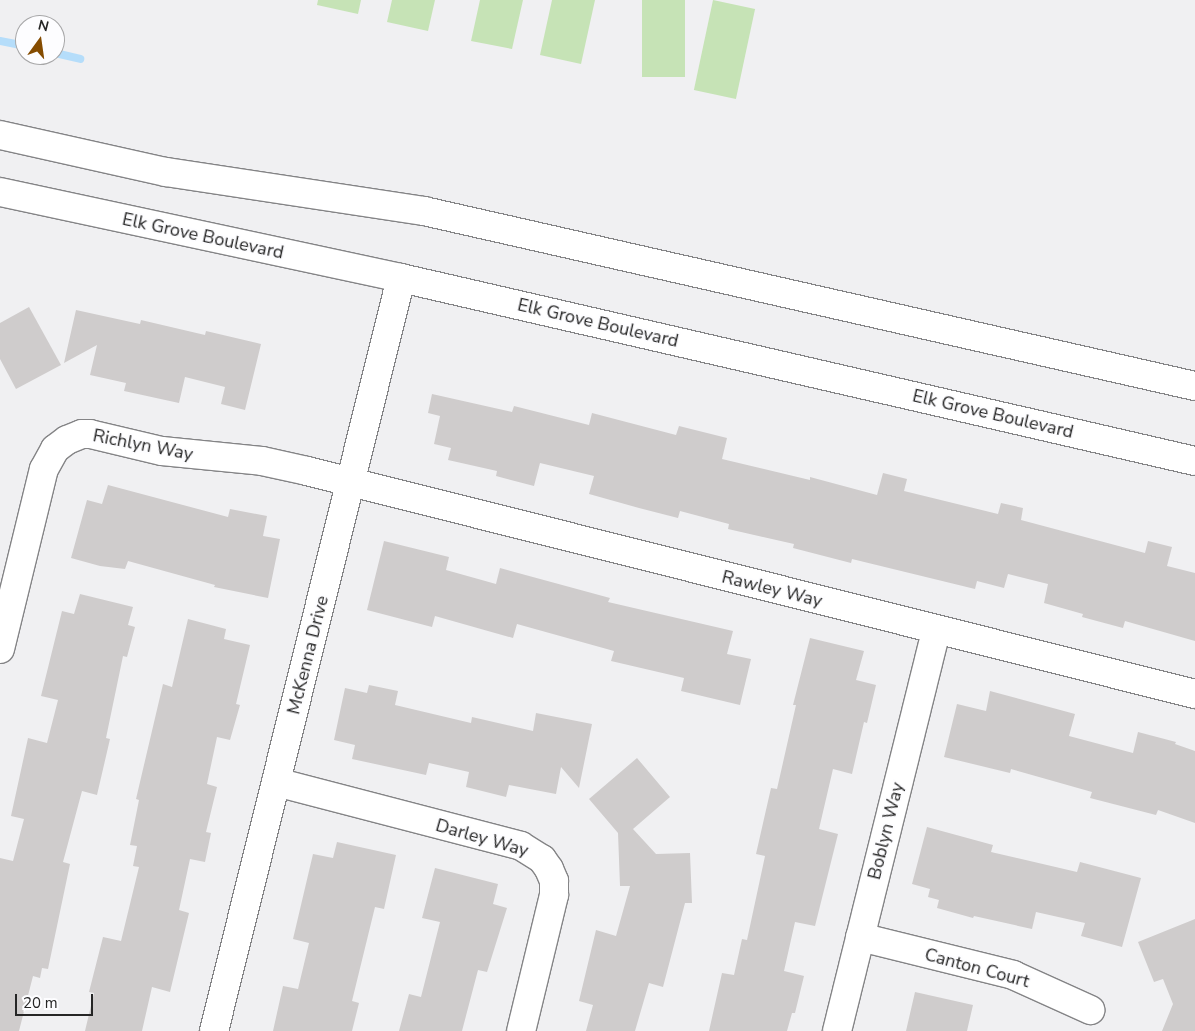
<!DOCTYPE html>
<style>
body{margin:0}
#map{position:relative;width:1195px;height:1031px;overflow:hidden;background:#f0f0f2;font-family:"Nunito Sans",sans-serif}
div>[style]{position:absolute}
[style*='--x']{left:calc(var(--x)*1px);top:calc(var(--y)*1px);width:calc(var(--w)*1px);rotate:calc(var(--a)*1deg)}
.green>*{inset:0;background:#c6e3b6;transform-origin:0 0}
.stream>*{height:8px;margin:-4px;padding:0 4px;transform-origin:4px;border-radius:4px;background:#b5ddfa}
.building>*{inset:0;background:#cfcccc}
.roads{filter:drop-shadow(1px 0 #848486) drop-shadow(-1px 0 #848486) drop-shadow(0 1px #848486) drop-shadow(0 -1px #848486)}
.street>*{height:28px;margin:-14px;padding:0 14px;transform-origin:14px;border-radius:14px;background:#fff}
.secondary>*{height:28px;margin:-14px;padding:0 14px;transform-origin:14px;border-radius:14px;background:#fff}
span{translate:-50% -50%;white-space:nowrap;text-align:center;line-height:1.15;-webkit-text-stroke:4px #fdfdff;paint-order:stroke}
.street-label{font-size:18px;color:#262626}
.north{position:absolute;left:15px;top:15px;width:50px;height:50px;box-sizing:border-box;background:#fdfdff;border:1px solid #a7a7a8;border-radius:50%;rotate:14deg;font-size:14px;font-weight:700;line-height:20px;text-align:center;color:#262626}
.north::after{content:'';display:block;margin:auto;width:18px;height:22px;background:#854c00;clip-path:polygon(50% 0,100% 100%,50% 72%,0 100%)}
.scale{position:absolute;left:15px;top:994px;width:78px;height:22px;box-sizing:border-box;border:2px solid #262626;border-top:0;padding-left:6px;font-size:15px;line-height:18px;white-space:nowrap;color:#262626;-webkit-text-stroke:4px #fdfdff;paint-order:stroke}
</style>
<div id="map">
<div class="green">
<div style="clip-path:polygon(318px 0,361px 0,358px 14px,317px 5px)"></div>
<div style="clip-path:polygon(392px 0,435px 0,428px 31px,387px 22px)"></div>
<div style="clip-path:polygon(480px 0,523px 0,512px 49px,471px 41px)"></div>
<div style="clip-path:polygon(552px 0,595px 0,581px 64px,540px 55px)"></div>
<div style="left:642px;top:0;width:43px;height:77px"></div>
<div style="left:713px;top:0;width:43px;height:92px;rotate:12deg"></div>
</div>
<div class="stream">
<div style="--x:0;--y:41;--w:25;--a:11"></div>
<div style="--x:55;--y:53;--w:26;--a:13"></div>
</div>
<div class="building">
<div style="clip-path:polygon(29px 307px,61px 365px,16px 389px,0 359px,0 323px)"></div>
<div style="clip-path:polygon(76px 310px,140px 324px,141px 320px,205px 335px,206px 331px,261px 344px,245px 410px,221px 404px,225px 387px,185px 377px,179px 403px,124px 391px,126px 383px,90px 375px,97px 345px,64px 363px)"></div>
<div style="clip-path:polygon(432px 394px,512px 412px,514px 406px,589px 425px,592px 413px,676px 435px,679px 426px,727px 438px,722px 459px,810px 480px,810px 477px,877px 495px,883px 473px,907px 479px,904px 491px,998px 514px,1001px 503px,1023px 508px,1021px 520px,1145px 553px,1148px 541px,1172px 547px,1167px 566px,1195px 573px,1195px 641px,1125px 621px,1123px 628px,1082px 617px,1083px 614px,1044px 603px,1048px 584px,1008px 574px,1004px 588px,977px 581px,975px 589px,852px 559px,851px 563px,793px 548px,794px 544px,728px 529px,729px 524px,680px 511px,678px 518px,639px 508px,589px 494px,594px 476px,540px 463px,534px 486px,496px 476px,497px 471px,448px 460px,451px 448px,434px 444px,440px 416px,428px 413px)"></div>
<div style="clip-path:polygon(108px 485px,228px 517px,230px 509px,267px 516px,263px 536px,280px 539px,268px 598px,214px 587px,215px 585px,128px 561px,125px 569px,100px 566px,71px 558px,87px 500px,102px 504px)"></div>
<div style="clip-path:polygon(384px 541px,449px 557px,446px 570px,496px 584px,500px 568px,610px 598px,608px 602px,733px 631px,727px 654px,751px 659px,740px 705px,681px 691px,684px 678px,611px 661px,614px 651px,517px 624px,513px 638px,435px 616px,432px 627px,367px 610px)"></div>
<div style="clip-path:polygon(80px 594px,133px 607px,128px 625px,135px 627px,127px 657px,123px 656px,106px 738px,110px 739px,97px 795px,82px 791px,63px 862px,70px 864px,48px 969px,42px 968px,40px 978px,33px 976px,19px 1031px,0 1031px,0 858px,13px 861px,24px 819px,11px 816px,28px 738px,47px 743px,58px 700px,41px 696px,62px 611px,74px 614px)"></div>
<div style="clip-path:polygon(188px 619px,226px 629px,224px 639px,250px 645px,236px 704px,240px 705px,230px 740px,217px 737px,207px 784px,217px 787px,206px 832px,211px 833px,205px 862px,190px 859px,179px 910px,189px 913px,170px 992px,152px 987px,142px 1031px,85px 1031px,94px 993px,89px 992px,103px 937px,121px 941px,139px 867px,133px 866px,137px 846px,130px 845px,139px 800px,136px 799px,163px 684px,172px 687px)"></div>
<div style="clip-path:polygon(810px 638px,864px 651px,856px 680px,876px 685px,867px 723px,864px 722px,852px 774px,833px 769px,819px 829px,838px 834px,815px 926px,795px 922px,784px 971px,804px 976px,795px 1013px,792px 1013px,787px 1031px,709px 1031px,722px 973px,734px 975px,742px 939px,747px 940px,765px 856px,756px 854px,771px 788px,777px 789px,796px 705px,793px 705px)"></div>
<div style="clip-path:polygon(369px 685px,398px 691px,395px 705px,471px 723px,472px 717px,533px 731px,536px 713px,592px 724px,579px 788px,561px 767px,556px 794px,509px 785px,506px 797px,466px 787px,469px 772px,429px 763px,426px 775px,352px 759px,355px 745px,334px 740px,345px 688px,367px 693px)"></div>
<div style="clip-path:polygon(990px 691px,1075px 714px,1069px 736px,1133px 753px,1138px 732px,1176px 742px,1175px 744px,1195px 751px,1195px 823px,1158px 810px,1156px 815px,1090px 798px,1092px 792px,1011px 769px,1010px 773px,944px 757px,957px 704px,986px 711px)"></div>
<div style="clip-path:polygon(637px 758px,670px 797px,633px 829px,656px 854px,690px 853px,692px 903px,685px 903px,663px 987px,649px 983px,635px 1031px,586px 1031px,593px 1005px,579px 1001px,596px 930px,616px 936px,630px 886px,620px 886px,618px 833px,589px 799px)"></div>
<div style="clip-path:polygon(927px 827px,993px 845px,991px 852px,1077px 872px,1080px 862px,1141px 878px,1122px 947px,1081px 936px,1085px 923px,1036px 912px,1032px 929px,974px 916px,973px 918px,937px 908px,939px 900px,928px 897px,930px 889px,912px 884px)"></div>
<div style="clip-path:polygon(337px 842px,396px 855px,384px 909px,375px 907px,352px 1001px,359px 1003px,352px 1031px,273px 1031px,283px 986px,298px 989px,309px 943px,293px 939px,313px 854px,333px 858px)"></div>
<div style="clip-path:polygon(435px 868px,498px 884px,493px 904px,507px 908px,487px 972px,478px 970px,462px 1031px,399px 1031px,409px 994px,421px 997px,440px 922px,422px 918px)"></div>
<div style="clip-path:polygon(1195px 919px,1195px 1031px,1162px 1031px,1173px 1004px,1163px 979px,1154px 982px,1138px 942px)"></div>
<div style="clip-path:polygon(915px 992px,973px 1005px,967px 1031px,906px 1031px)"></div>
</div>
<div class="roads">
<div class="street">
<div style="--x:0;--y:649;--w:185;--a:-76.3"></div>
<div style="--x:44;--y:469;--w:23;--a:-61"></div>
<div style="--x:55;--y:449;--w:15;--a:-37"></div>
<div style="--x:67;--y:440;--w:16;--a:-22"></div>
<div style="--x:82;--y:434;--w:8;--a:0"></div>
<div style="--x:90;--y:434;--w:74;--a:13.3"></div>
<div style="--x:162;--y:451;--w:100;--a:5.7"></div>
<div style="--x:262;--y:461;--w:46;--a:12.5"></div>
<div style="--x:307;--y:471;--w:916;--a:14.1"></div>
<div style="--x:276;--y:782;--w:253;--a:14.6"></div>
<div style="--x:521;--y:846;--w:25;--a:32"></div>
<div style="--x:542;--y:859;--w:12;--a:55"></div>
<div style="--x:549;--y:869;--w:13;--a:67"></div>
<div style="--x:554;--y:881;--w:14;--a:90"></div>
<div style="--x:554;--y:895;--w:140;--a:103.6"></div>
<div style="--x:860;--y:937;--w:158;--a:13.9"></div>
<div style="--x:1013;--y:975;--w:85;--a:24.4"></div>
<div style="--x:214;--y:1031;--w:776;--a:-76.05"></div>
<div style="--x:837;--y:1031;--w:413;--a:-76.1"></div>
</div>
<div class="secondary">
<div style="--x:0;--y:135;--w:170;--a:12.6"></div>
<div style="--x:166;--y:172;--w:261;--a:8.6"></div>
<div style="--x:424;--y:211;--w:791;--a:12.79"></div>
<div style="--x:0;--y:192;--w:410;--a:12.1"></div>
<div style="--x:401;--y:278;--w:815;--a:12.98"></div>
</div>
</div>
<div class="street-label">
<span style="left:203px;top:236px;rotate:12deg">Elk Grove Boulevard</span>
<span style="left:598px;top:323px;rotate:13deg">Elk Grove Boulevard</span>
<span style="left:993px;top:414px;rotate:13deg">Elk Grove Boulevard</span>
<span style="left:143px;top:445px;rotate:11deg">Richlyn Way</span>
<span style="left:772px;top:589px;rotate:14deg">Rawley Way</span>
<span style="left:308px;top:655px;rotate:-76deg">McKenna Drive</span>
<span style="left:886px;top:831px;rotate:-76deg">Boblyn Way</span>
<span style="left:482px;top:838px;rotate:16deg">Darley Way</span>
<span style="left:977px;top:968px;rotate:15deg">Canton Court</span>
</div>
<div class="north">N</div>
<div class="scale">20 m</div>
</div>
